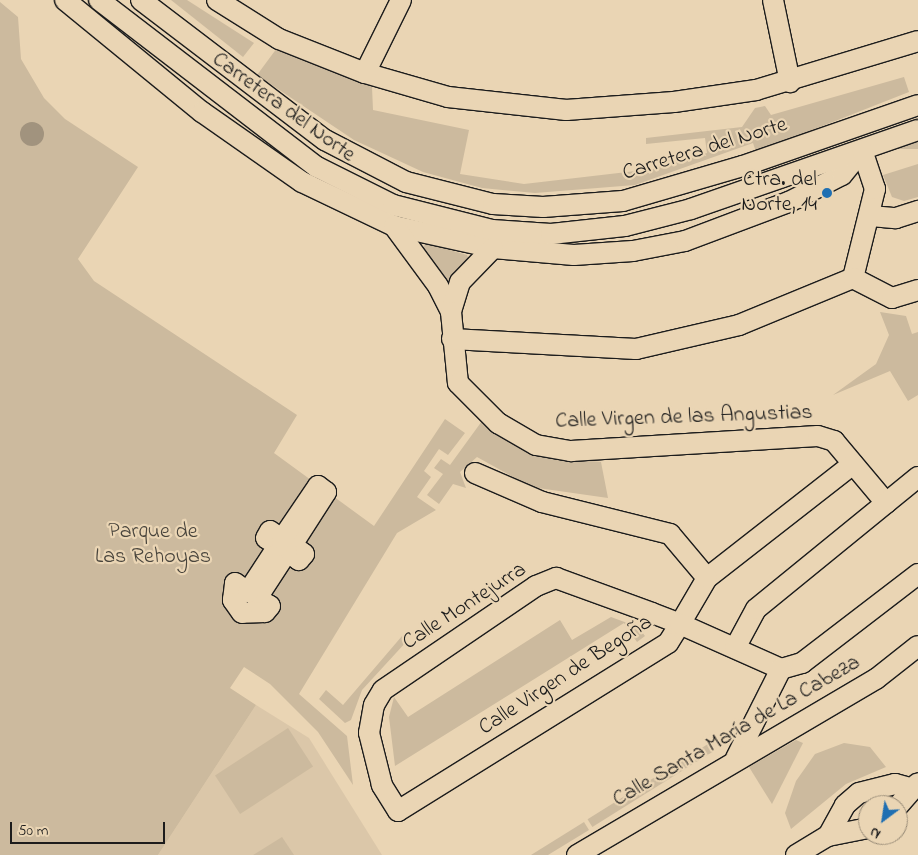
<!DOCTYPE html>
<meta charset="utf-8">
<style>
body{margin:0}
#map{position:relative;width:918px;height:855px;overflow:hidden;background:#ead5b4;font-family:"Indie Flower",sans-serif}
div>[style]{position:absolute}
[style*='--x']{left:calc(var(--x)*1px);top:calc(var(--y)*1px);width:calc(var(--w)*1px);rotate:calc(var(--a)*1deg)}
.built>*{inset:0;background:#dbc7a9}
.green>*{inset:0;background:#ccba9e;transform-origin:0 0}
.water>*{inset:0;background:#a1937e}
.round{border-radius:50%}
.roads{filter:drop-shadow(1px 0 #1c1c1c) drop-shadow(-1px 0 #1c1c1c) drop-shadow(0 1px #1c1c1c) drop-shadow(0 -1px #1c1c1c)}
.minor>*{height:20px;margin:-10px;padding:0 10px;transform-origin:10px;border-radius:10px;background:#ead5b4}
.dots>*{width:14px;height:14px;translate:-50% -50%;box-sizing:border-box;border:2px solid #ead5b4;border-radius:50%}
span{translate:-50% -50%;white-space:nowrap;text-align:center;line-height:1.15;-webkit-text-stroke:4.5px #ead5b4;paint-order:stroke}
.street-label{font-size:22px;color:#1c1c1c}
.poi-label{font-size:22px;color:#1c1c1c}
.right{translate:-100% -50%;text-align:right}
.park-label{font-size:22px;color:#48443c}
.north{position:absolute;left:858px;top:795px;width:50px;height:50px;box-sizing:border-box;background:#ead5b4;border:1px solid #988b77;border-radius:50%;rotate:211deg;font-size:14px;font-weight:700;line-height:20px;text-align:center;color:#1c1c1c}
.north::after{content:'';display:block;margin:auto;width:18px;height:22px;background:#1f6fb2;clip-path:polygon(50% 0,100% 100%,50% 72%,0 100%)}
.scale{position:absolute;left:10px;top:822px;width:155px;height:22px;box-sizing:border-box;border:2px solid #1c1c1c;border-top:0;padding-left:6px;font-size:15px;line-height:18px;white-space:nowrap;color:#1c1c1c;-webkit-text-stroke:4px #ead5b4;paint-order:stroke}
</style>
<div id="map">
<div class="built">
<div style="clip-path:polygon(256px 705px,309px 738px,382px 855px,158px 855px)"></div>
</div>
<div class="green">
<div style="clip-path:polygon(171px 0,187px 0,254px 43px,243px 57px)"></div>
<div style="clip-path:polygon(0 2px,18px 17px,21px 59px,44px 98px,65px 119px,138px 167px,78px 259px,94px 281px,297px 415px,274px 453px,374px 526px,445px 419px,465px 433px,448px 455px,439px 449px,424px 471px,431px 477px,417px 497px,436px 510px,397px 533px,299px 694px,347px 736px,353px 785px,318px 732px,270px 684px,244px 667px,230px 688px,256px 705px,158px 855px,0 855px)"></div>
<div style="clip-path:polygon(277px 48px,372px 87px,373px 110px,469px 130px,460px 174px,524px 184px,653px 169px,668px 160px,707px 153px,705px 138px,646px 144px,646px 138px,742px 127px,755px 108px,765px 106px,771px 115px,904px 77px,909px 92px,756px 152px,753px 143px,635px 185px,535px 193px,482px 188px,423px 172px,354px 140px,257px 75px)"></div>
<div style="left:918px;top:141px;width:8px;height:28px;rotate:90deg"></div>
<div style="clip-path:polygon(918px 164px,918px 197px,904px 201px,892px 197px,883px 175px)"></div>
<div style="clip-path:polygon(426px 243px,467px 255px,470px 262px,446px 283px,422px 249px)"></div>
<div style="clip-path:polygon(880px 312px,906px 316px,912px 334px,918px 332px,918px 395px,908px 401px,890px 371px,833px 395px,876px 364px,889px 335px)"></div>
<div style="clip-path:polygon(482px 421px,506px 440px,538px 456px,601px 462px,608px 498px,531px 487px,477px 457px,460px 472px,466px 488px,453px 484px,439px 504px,427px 495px,443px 474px,434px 468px,441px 459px,450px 465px)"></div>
<div style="clip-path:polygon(611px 617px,638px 627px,645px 636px,637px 642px,624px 623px,395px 766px,389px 717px,394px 697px,408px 717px,560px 620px,572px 640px)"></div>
<div style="clip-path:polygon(402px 636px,407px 641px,362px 690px,351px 720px,345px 723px,319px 699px,326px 690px,343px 705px)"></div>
<div style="left:288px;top:728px;width:46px;height:87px;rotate:57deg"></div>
<div style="clip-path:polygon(796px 740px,803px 743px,772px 804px,749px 767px)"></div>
<div style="clip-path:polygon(844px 743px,870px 747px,886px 767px,846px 784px,791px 829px,785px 813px,796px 781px,815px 754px)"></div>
<div style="left:708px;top:744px;width:9px;height:142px;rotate:58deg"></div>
<div style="clip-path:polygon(584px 822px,589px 830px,548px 855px,531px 855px)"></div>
<div style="clip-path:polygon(282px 837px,294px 855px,253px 855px)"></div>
</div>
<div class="water">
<div class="round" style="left:20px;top:122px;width:24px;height:24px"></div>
</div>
<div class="roads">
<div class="minor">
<div style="--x:65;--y:0;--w:177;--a:39.3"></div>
<div style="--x:202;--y:112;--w:122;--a:35"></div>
<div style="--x:302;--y:182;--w:102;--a:25.6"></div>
<div style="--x:394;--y:226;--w:101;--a:12.5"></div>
<div style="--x:493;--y:248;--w:81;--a:4.9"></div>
<div style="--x:574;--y:255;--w:59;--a:-3.9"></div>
<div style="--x:633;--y:251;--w:53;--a:-10.9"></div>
<div style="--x:685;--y:241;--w:111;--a:-20.6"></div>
<div style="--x:789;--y:202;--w:59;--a:-27"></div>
<div style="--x:842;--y:175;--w:32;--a:-51"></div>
<div style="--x:99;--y:0;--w:275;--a:37.5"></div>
<div style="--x:317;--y:167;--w:85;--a:26.6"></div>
<div style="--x:393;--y:205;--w:102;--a:14.2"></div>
<div style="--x:492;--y:230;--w:59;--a:3.9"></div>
<div style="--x:551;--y:234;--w:74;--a:-6.2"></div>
<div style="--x:625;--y:226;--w:68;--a:-14.4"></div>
<div style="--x:691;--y:209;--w:240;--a:-19.2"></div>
<div style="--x:141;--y:0;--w:231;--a:37.3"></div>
<div style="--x:325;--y:140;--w:91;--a:27.4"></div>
<div style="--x:406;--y:182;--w:90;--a:14.2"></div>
<div style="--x:493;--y:204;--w:50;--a:3.4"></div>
<div style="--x:543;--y:207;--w:80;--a:-4.3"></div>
<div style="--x:623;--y:201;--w:125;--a:-16.3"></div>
<div style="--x:743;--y:166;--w:185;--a:-19.2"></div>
<div style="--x:217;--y:0;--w:73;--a:32.2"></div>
<div style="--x:279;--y:39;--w:92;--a:21.6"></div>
<div style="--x:365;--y:73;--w:86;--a:16.1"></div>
<div style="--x:448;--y:97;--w:119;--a:6.3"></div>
<div style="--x:566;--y:110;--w:108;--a:-4.2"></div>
<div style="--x:674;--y:102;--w:83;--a:-8.3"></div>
<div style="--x:756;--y:90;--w:169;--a:-16.8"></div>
<div style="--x:773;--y:0;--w:84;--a:78.3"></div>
<div style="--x:365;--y:73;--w:81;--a:-63.7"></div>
<div style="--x:871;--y:216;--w:25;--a:5"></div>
<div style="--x:896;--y:218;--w:23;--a:-18"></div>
<div style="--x:394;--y:226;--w:74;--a:53.7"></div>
<div style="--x:438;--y:286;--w:29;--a:63"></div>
<div style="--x:493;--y:248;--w:47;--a:134.1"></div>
<div style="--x:460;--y:282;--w:31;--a:107"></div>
<div style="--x:451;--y:312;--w:71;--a:84.4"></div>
<div style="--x:458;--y:383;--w:57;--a:45"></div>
<div style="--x:498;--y:423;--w:44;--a:30.1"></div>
<div style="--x:536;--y:445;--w:36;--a:10"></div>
<div style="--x:571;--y:451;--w:247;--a:-3.5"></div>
<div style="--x:818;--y:436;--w:17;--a:17"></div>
<div style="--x:834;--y:441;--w:81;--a:50"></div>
<div style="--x:853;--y:278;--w:92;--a:-76.1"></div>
<div style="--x:875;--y:189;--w:41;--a:-108.4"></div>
<div style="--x:452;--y:339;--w:184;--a:3.1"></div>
<div style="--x:636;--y:349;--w:106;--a:-13.1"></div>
<div style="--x:739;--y:325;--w:123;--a:-22.4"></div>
<div style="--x:853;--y:278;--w:44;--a:27.1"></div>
<div style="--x:892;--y:298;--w:27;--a:-17"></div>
<div style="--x:853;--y:464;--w:185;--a:142"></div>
<div style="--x:707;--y:578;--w:53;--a:120.4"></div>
<div style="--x:680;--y:624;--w:22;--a:122"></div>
<div style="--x:668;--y:643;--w:318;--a:148.1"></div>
<div style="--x:398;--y:811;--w:31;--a:-122"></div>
<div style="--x:382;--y:785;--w:54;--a:-104"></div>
<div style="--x:369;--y:733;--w:28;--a:-80"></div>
<div style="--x:374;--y:705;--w:17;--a:-59"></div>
<div style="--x:383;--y:690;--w:185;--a:-34.2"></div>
<div style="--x:536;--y:586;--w:22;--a:-22"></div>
<div style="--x:556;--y:578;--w:102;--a:20"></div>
<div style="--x:652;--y:613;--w:30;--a:21"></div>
<div style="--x:680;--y:624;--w:111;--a:24"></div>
<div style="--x:781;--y:669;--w:22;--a:-16"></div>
<div style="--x:802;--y:663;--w:146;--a:-37.5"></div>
<div style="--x:475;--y:473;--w:73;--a:23.4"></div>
<div style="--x:542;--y:502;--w:132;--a:14"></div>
<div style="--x:670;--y:534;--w:57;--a:49.9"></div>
<div style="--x:318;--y:486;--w:10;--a:37"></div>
<div style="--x:326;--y:492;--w:63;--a:122.7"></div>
<div style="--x:292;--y:545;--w:15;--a:37"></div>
<div style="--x:304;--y:554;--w:8;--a:130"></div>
<div style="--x:299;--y:560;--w:14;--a:-146"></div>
<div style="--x:287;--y:552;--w:55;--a:123.1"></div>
<div style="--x:257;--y:598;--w:15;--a:32"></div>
<div style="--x:270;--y:606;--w:8;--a:130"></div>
<div style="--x:265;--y:612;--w:23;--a:178"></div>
<div style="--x:242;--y:613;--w:16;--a:-125"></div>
<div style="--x:233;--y:600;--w:17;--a:-83"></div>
<div style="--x:235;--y:583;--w:16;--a:35"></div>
<div style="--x:248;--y:592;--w:55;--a:-56.9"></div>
<div style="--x:278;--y:546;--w:14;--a:-146"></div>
<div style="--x:266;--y:538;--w:8;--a:-60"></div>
<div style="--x:270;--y:531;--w:14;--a:34"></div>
<div style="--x:282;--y:539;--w:64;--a:-55.8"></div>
<div style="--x:735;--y:648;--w:44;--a:-61.7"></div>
<div style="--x:756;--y:609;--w:209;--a:-39.2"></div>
<div style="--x:736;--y:758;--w:100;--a:-63.2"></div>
<div style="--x:898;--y:806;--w:30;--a:-49"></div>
<div style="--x:828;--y:836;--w:35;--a:-61"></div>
<div style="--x:845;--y:805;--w:18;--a:-41"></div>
<div style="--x:859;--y:793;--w:37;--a:-14"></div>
<div style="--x:895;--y:784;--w:16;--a:15"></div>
<div style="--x:577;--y:855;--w:347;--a:-30.5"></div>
<div style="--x:876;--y:679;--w:53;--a:-38.2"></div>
<div style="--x:796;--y:855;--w:37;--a:-31"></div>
<div style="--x:828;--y:836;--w:41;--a:-11.3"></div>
</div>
</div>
<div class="dots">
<div style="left:827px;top:193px;background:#1f6fb2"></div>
</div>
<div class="street-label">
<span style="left:283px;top:108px;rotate:36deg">Carretera del Norte</span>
<span style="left:705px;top:150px;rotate:-17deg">Carretera del Norte</span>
<span style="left:684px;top:418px;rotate:-2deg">Calle Virgen de las Angustias</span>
<span style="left:465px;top:607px;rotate:-33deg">Calle Montejurra</span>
<span style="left:566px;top:676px;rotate:-33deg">Calle Virgen de Begoña</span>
<span style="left:737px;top:732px;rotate:-30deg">Calle Santa María de La Cabeza</span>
</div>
<div class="poi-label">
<span class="right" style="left:817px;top:193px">Ctra. del<br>Norte, 14</span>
</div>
<div class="park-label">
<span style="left:153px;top:545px">Parque de<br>Las Rehoyas</span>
</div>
<div class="north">N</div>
<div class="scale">50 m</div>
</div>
